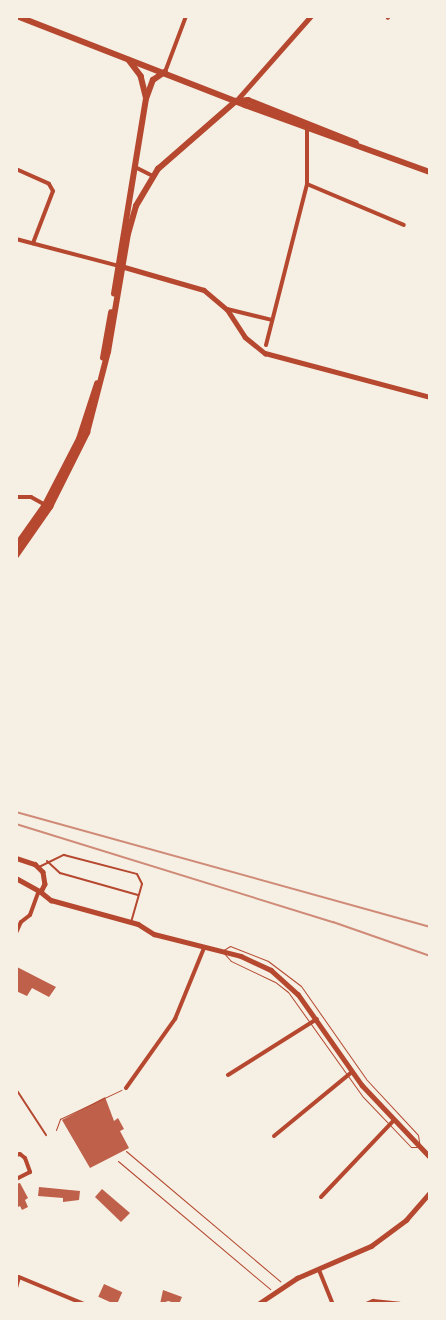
<!DOCTYPE html>
<style>
body{margin:0}
#map{position:relative;width:446px;height:1320px;overflow:hidden;background:#f6efe4;font-family:"Archivo Narrow",sans-serif}
div>[style]{position:absolute}
[style*='--x']{left:calc(var(--x)*1px);top:calc(var(--y)*1px);width:calc(var(--w)*1px);rotate:calc(var(--a)*1deg)}
.building>*{inset:0;background:#bf614a;transform-origin:0 0}
.path>*{height:1px;margin:-0.5px;padding:0 0.5px;transform-origin:0.5px;border-radius:0.5px;background:#b5482f}
.service>*{height:2px;margin:-1px;padding:0 1px;transform-origin:1px;border-radius:1px;background:#b5482f}
.minor>*{height:4px;margin:-2px;padding:0 2px;transform-origin:2px;border-radius:2px;background:#b5482f}
.tertiary>*{height:4.5px;margin:-2.25px;padding:0 2.25px;transform-origin:2.25px;border-radius:2.25px;background:#b5482f}
.primary>*{height:5.5px;margin:-2.75px;padding:0 2.75px;transform-origin:2.75px;border-radius:2.75px;background:#b5482f}
.rail>*{height:2px;margin:-1px;padding:0 1px;transform-origin:1px;border-radius:1px;background:#cf8b77}
span{translate:-50% -50%;white-space:nowrap;text-align:center;line-height:1.15;-webkit-text-stroke:5px #f6efe4;paint-order:stroke}
.frame{position:absolute;inset:0;border:18px solid #f6efe4;pointer-events:none}
</style>
<div id="map">
<div class="building">
<div style="clip-path:polygon(17px 967px,56px 987px,49px 997px,32px 988px,27px 996px,16px 991px)"></div>
<div style="clip-path:polygon(105px 1097px,114px 1121px,118px 1118px,124px 1129px,120px 1131px,129px 1148px,90px 1168px,62px 1120px)"></div>
<div style="clip-path:polygon(20px 1183px,28px 1198px,25px 1200px,28px 1207px,22px 1210px,20px 1206px,16px 1208px,16px 1184px)"></div>
<div style="clip-path:polygon(39px 1187px,80px 1191px,79px 1200px,63px 1202px,63px 1198px,38px 1196px)"></div>
<div style="clip-path:polygon(102px 1189px,130px 1213px,121px 1222px,95px 1197px)"></div>
<div style="left:104px;top:1284px;width:20px;height:14px;rotate:24deg"></div>
<div style="clip-path:polygon(163px 1290px,182px 1297px,179px 1304px,168px 1301px,160px 1304px)"></div>
</div>
<div class="path">
<div style="--x:230;--y:946;--w:41;--a:21.5"></div>
<div style="--x:268;--y:961;--w:41;--a:37.1"></div>
<div style="--x:301;--y:986;--w:113;--a:55"></div>
<div style="--x:366;--y:1079;--w:76;--a:47.1"></div>
<div style="--x:418;--y:1135;--w:12;--a:81"></div>
<div style="--x:420;--y:1147;--w:9;--a:180"></div>
<div style="--x:411;--y:1147;--w:69;--a:-133.8"></div>
<div style="--x:363;--y:1097;--w:129;--a:-125.5"></div>
<div style="--x:288;--y:992;--w:16;--a:-142"></div>
<div style="--x:275;--y:982;--w:49;--a:-154.5"></div>
<div style="--x:231;--y:961;--w:13;--a:-132"></div>
<div style="--x:222;--y:951;--w:9;--a:-32"></div>
<div style="--x:56;--y:1130;--w:12;--a:-70"></div>
<div style="--x:60;--y:1119;--w:68;--a:-25.4"></div>
<div style="--x:126;--y:1151;--w:202;--a:40.2"></div>
<div style="--x:118;--y:1161;--w:199;--a:40.1"></div>
</div>
<div class="service">
<div style="--x:47;--y:861;--w:18;--a:43"></div>
<div style="--x:60;--y:873;--w:81;--a:15.8"></div>
<div style="--x:39;--y:867;--w:28;--a:-26"></div>
<div style="--x:64;--y:855;--w:75;--a:14.6"></div>
<div style="--x:137;--y:874;--w:11;--a:63"></div>
<div style="--x:142;--y:884;--w:40;--a:106"></div>
<div style="--x:16;--y:1089;--w:55;--a:56.9"></div>
</div>
<div class="minor">
<div style="--x:387;--y:16;--w:2;--a:63"></div>
<div style="--x:165;--y:72;--w:60;--a:-69.4"></div>
<div style="--x:135;--y:167;--w:20;--a:27"></div>
<div style="--x:16;--y:169;--w:36;--a:24"></div>
<div style="--x:49;--y:184;--w:8;--a:60"></div>
<div style="--x:53;--y:191;--w:56;--a:111"></div>
<div style="--x:307;--y:184;--w:105;--a:22.9"></div>
<div style="--x:16;--y:239;--w:106;--a:14.7"></div>
<div style="--x:227;--y:309;--w:46;--a:13.7"></div>
<div style="--x:266;--y:345;--w:166;--a:-75.7"></div>
<div style="--x:307;--y:184;--w:56;--a:-90"></div>
<div style="--x:16;--y:497;--w:15;--a:0"></div>
<div style="--x:31;--y:497;--w:18;--a:29"></div>
<div style="--x:16;--y:933;--w:12;--a:-66"></div>
<div style="--x:21;--y:922;--w:11;--a:-38"></div>
<div style="--x:30;--y:915;--w:23;--a:-70"></div>
<div style="--x:228;--y:1075;--w:105;--a:-32.2"></div>
<div style="--x:126;--y:1088;--w:85;--a:-54.6"></div>
<div style="--x:175;--y:1019;--w:77;--a:-67.8"></div>
<div style="--x:274;--y:1136;--w:101;--a:-39.4"></div>
<div style="--x:16;--y:1155;--w:4;--a:-14"></div>
<div style="--x:20;--y:1154;--w:6;--a:39"></div>
<div style="--x:25;--y:1158;--w:15;--a:70"></div>
<div style="--x:30;--y:1172;--w:16;--a:153"></div>
<div style="--x:321;--y:1197;--w:105;--a:-46.5"></div>
<div style="--x:319;--y:1270;--w:37;--a:68"></div>
<div style="--x:16;--y:1288;--w:11;--a:-75"></div>
<div style="--x:19;--y:1277;--w:70;--a:22.6"></div>
<div style="--x:366;--y:1304;--w:8;--a:-23"></div>
<div style="--x:373;--y:1301;--w:27;--a:6"></div>
</div>
<div class="tertiary">
<div style="--x:236;--y:101;--w:113;--a:-48.6"></div>
<div style="--x:121;--y:266;--w:86;--a:16.1"></div>
<div style="--x:204;--y:290;--w:30;--a:40"></div>
<div style="--x:227;--y:309;--w:33;--a:57"></div>
<div style="--x:245;--y:337;--w:26;--a:39"></div>
<div style="--x:265;--y:353;--w:171;--a:14.9"></div>
<div style="--x:16;--y:858;--w:20;--a:18"></div>
<div style="--x:35;--y:864;--w:11;--a:45"></div>
<div style="--x:43;--y:872;--w:12;--a:81"></div>
<div style="--x:45;--y:884;--w:9;--a:117"></div>
<div style="--x:16;--y:878;--w:29;--a:29"></div>
<div style="--x:41;--y:892;--w:13;--a:39"></div>
<div style="--x:51;--y:900;--w:90;--a:15.4"></div>
<div style="--x:138;--y:924;--w:19;--a:32"></div>
<div style="--x:154;--y:934;--w:90;--a:14.2"></div>
<div style="--x:241;--y:956;--w:33;--a:25"></div>
<div style="--x:271;--y:970;--w:36;--a:42"></div>
<div style="--x:298;--y:994;--w:111;--a:54.9"></div>
<div style="--x:362;--y:1085;--w:99;--a:46.6"></div>
<div style="--x:258;--y:1304;--w:47;--a:-33.7"></div>
<div style="--x:297;--y:1278;--w:81;--a:-23.4"></div>
<div style="--x:371;--y:1246;--w:44;--a:-36.6"></div>
<div style="--x:406;--y:1220;--w:37;--a:-49"></div>
</div>
<div class="primary">
<div style="--x:17;--y:16;--w:245;--a:21.3"></div>
<div style="--x:245;--y:105;--w:197;--a:19.9"></div>
<div style="--x:129;--y:60;--w:20;--a:53"></div>
<div style="--x:141;--y:76;--w:21;--a:76"></div>
<div style="--x:238;--y:101;--w:10;--a:-6"></div>
<div style="--x:248;--y:100;--w:116;--a:21.7"></div>
<div style="--x:114;--y:294;--w:198;--a:-80.7"></div>
<div style="--x:146;--y:99;--w:20;--a:-70"></div>
<div style="--x:153;--y:80;--w:14;--a:-34"></div>
<div style="--x:103;--y:358;--w:46;--a:-79.9"></div>
<div style="--x:16;--y:546;--w:50;--a:-54.7"></div>
<div style="--x:45;--y:505;--w:74;--a:-62.7"></div>
<div style="--x:79;--y:439;--w:58;--a:-71.9"></div>
<div style="--x:16;--y:556;--w:60;--a:-55.2"></div>
<div style="--x:50;--y:507;--w:83;--a:-63.4"></div>
<div style="--x:87;--y:433;--w:84;--a:-75.5"></div>
<div style="--x:108;--y:352;--w:120;--a:-80.4"></div>
<div style="--x:128;--y:234;--w:29;--a:-74"></div>
<div style="--x:136;--y:206;--w:43;--a:-59.3"></div>
<div style="--x:158;--y:169;--w:103;--a:-41.1"></div>
</div>
<div class="rail">
<div style="--x:16;--y:812;--w:430;--a:15.5"></div>
<div style="--x:16;--y:824;--w:332;--a:17.2"></div>
<div style="--x:333;--y:922;--w:103;--a:19.3"></div>
</div>
<div class="frame"></div>
</div>
